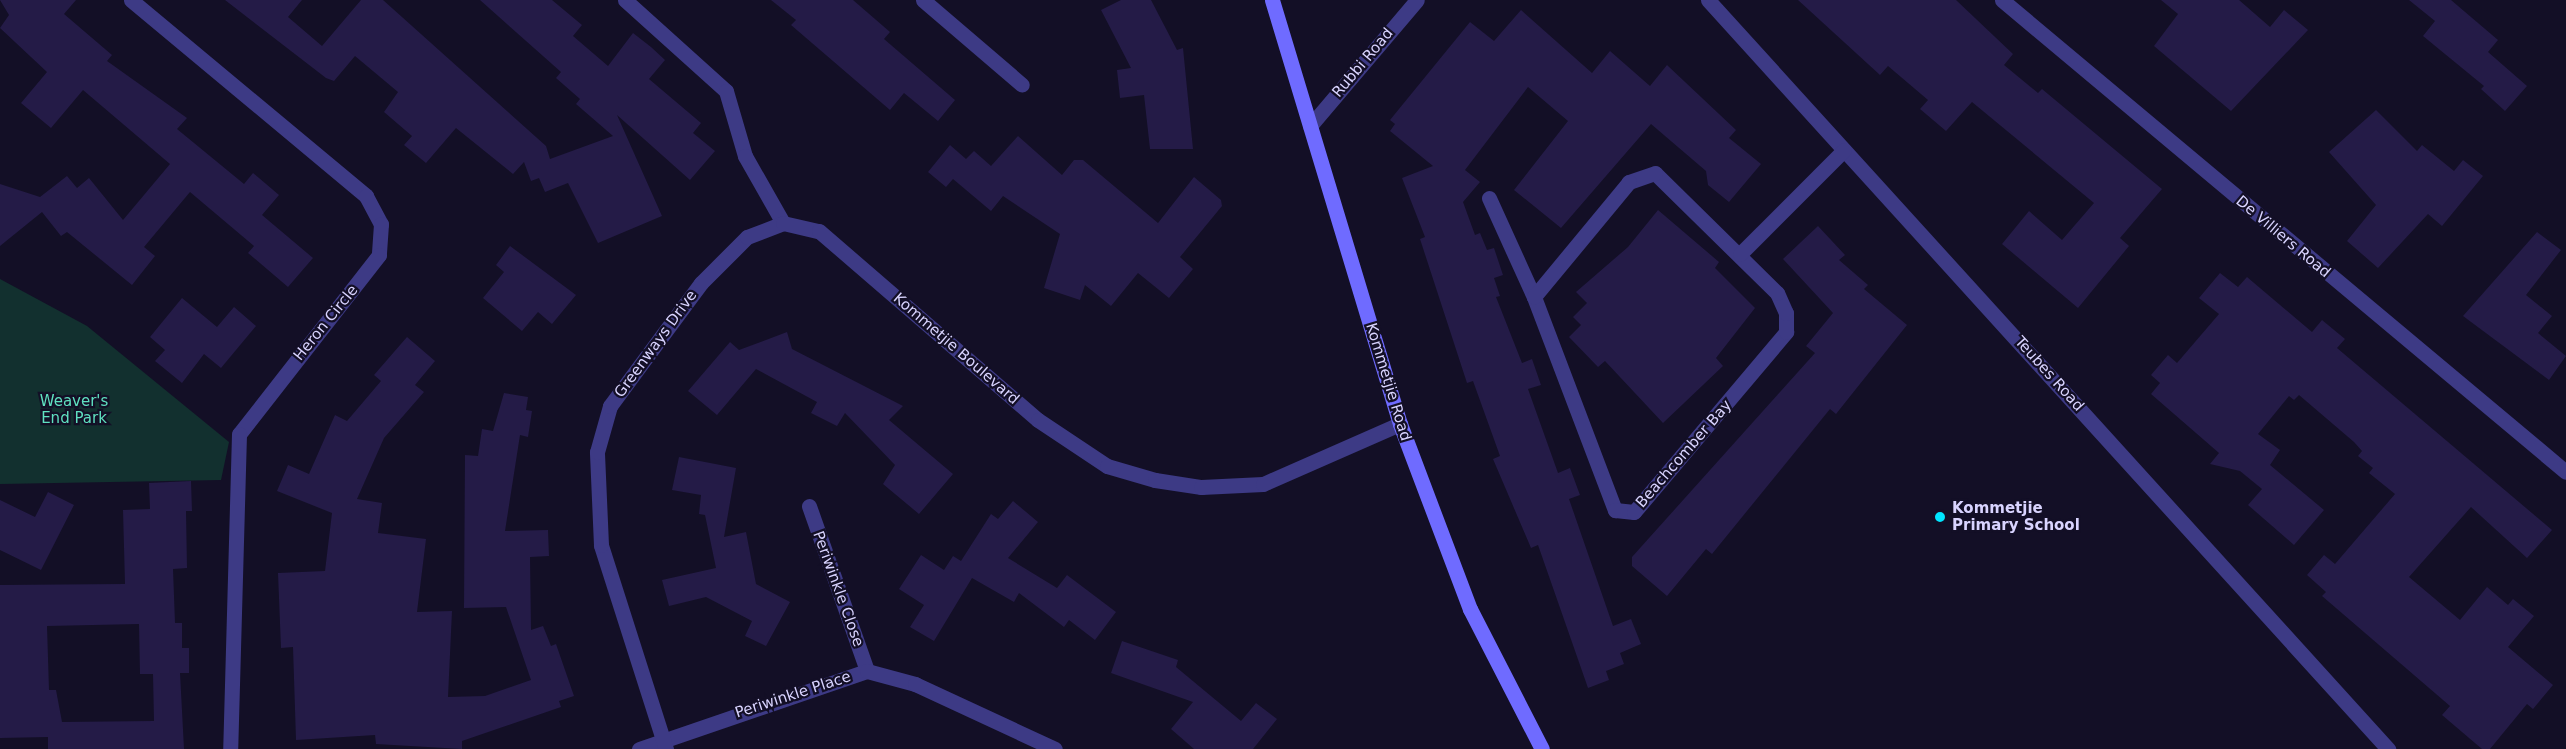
<!DOCTYPE html>
<style>
body{margin:0}
#map{position:relative;width:2566px;height:749px;overflow:hidden;background:#130f26;font-family:"DejaVu Sans",sans-serif}
div>[style]{position:absolute}
[style*='--x']{left:calc(var(--x)*1px);top:calc(var(--y)*1px);width:calc(var(--w)*1px);rotate:calc(var(--a)*1deg)}
.green>*{inset:0;background:#12302f}
.building>*{inset:0;background:#241b47}
.street>*{height:15px;margin:-7.5px;padding:0 7.5px;transform-origin:7.5px;border-radius:7.5px;background:#3d3a85}
.secondary>*{height:15px;margin:-7.5px;padding:0 7.5px;transform-origin:7.5px;border-radius:7.5px;background:#6f6bff}
.dots>*{width:16px;height:16px;translate:-50% -50%;box-sizing:border-box;border:3px solid #130f26;border-radius:50%}
span{translate:-50% -50%;white-space:nowrap;text-align:center;line-height:1.15;-webkit-text-stroke:4.5px #130f26;paint-order:stroke}
.street-label{font-size:15px;color:#d9d4ff}
.park-label{font-size:15px;color:#5fe0c0}
.poi-label{font-size:15px;color:#d9d4ff;font-weight:700}
.left{translate:0 -50%;text-align:left}
</style>
<div id="map">
<div class="green">
<div style="clip-path:polygon(0 279px,87px 326px,229px 442px,221px 480px,0 484px)"></div>
</div>
<div class="building">
<div style="clip-path:polygon(0 0,76px 0,64px 14px,112px 55px,107px 61px,187px 118px,177px 129px,244px 184px,253px 173px,279px 195px,262px 215px,313px 258px,288px 287px,248px 253px,254px 246px,190px 192px,144px 247px,155px 256px,132px 285px,67px 232px,61px 236px,42px 212px,0 246px,0 184px,40px 197px,67px 176px,77px 188px,89px 178px,123px 220px,170px 164px,83px 90px,51px 128px,21px 103px,47px 72px,0 28px,9px 15px)"></div>
<div style="clip-path:polygon(225px 0,302px 0,288px 17px,322px 46px,361px 0,383px 0,546px 146px,550px 159px,613px 136px,576px 104px,580px 99px,556px 78px,561px 72px,480px 0,552px 0,582px 25px,573px 36px,608px 66px,633px 33px,651px 47px,665px 60px,649px 79px,701px 123px,693px 133px,715px 151px,690px 180px,617px 115px,662px 216px,598px 243px,568px 183px,545px 192px,539px 178px,531px 181px,524px 162px,513px 174px,456px 128px,426px 163px,404px 145px,412px 136px,384px 112px,398px 92px,355px 56px,334px 81px,326px 78px)"></div>
<div style="clip-path:polygon(771px 0,853px 0,890px 32px,884px 39px,955px 100px,938px 121px,904px 93px,890px 110px,791px 25px,796px 20px)"></div>
<div style="clip-path:polygon(1121px 0,1151px 0,1177px 50px,1183px 48px,1193px 149px,1150px 149px,1144px 95px,1120px 98px,1117px 70px,1131px 68px,1101px 10px)"></div>
<div style="clip-path:polygon(1798px 0,1956px 0,2013px 54px,2004px 65px,2038px 93px,2042px 89px,2162px 189px,2120px 238px,2129px 246px,2078px 308px,2002px 244px,2029px 211px,2062px 240px,2094px 203px,1972px 102px,1946px 131px,1920px 109px,1928px 100px,1888px 66px,1880px 75px)"></div>
<div style="clip-path:polygon(2161px 0,2239px 0,2270px 27px,2284px 10px,2308px 30px,2231px 111px,2154px 46px,2178px 14px)"></div>
<div style="clip-path:polygon(2409px 0,2451px 0,2498px 40px,2488px 52px,2527px 86px,2505px 111px,2481px 89px,2484px 86px,2423px 36px,2435px 21px)"></div>
<div style="clip-path:polygon(1521px 10px,1592px 73px,1610px 51px,1650px 86px,1667px 65px,1736px 130px,1729px 138px,1761px 164px,1729px 202px,1708px 185px,1706px 171px,1651px 124px,1561px 228px,1514px 190px,1568px 121px,1528px 87px,1465px 170px,1480px 182px,1463px 202px,1475px 235px,1480px 233px,1487px 250px,1494px 248px,1503px 275px,1494px 278px,1500px 296px,1496px 297px,1522px 363px,1532px 359px,1541px 385px,1528px 389px,1558px 473px,1570px 468px,1580px 495px,1569px 499px,1613px 626px,1631px 619px,1641px 644px,1620px 653px,1624px 664px,1606px 671px,1609px 680px,1588px 688px,1538px 545px,1531px 548px,1493px 459px,1500px 456px,1473px 381px,1467px 383px,1420px 239px,1425px 237px,1402px 178px,1433px 166px,1390px 131px,1395px 124px,1390px 120px,1470px 22px,1494px 41px)"></div>
<div style="clip-path:polygon(2376px 110px,2417px 151px,2422px 145px,2454px 171px,2463px 160px,2483px 176px,2442px 226px,2428px 214px,2378px 268px,2347px 241px,2376px 205px,2329px 152px)"></div>
<div style="clip-path:polygon(1018px 136px,1062px 175px,1074px 160px,1083px 160px,1158px 223px,1194px 177px,1221px 200px,1222px 206px,1180px 257px,1193px 269px,1169px 298px,1138px 273px,1111px 306px,1085px 285px,1080px 300px,1044px 288px,1060px 234px,1003px 196px,991px 211px,953px 179px,946px 187px,928px 172px,950px 145px,966px 159px,974px 151px,991px 166px)"></div>
<div style="clip-path:polygon(1658px 210px,1719px 262px,1715px 268px,1755px 308px,1716px 358px,1723px 366px,1663px 423px,1605px 361px,1598px 367px,1569px 337px,1581px 325px,1573px 317px,1587px 303px,1576px 292px,1628px 247px)"></div>
<div style="clip-path:polygon(1818px 226px,1845px 255px,1839px 260px,1868px 285px,1864px 289px,1907px 325px,1836px 414px,1830px 409px,1712px 554px,1706px 549px,1667px 596px,1632px 566px,1632px 557px,1815px 353px,1806px 346px,1833px 313px,1783px 259px)"></div>
<div style="clip-path:polygon(2537px 232px,2561px 250px,2526px 295px,2552px 316px,2538px 333px,2566px 356px,2549px 380px,2463px 316px)"></div>
<div style="clip-path:polygon(510px 246px,576px 295px,552px 324px,538px 312px,522px 331px,483px 298px,504px 272px,496px 265px)"></div>
<div style="clip-path:polygon(2220px 273px,2238px 287px,2247px 277px,2312px 332px,2322px 320px,2345px 339px,2337px 348px,2552px 530px,2527px 558px,2471px 507px,2409px 577px,2460px 620px,2487px 587px,2508px 605px,2513px 599px,2534px 616px,2508px 647px,2553px 685px,2533px 709px,2527px 704px,2490px 749px,2482px 749px,2442px 715px,2450px 706px,2322px 596px,2326px 592px,2307px 575px,2324px 555px,2335px 564px,2395px 494px,2369px 473px,2373px 468px,2358px 456px,2362px 451px,2354px 442px,2299px 395px,2294px 400px,2289px 396px,2258px 434px,2280px 450px,2270px 465px,2324px 510px,2294px 545px,2248px 505px,2262px 489px,2240px 471px,2210px 464px,2219px 453px,2151px 394px,2160px 383px,2151px 375px,2168px 355px,2177px 363px,2219px 314px,2199px 298px)"></div>
<div style="clip-path:polygon(182px 298px,217px 327px,234px 307px,256px 326px,221px 368px,204px 354px,182px 383px,155px 361px,165px 350px,150px 337px)"></div>
<div style="clip-path:polygon(787px 332px,792px 349px,903px 406px,889px 420px,953px 474px,919px 514px,883px 484px,895px 465px,845px 413px,837px 426px,811px 413px,817px 402px,756px 369px,717px 415px,688px 391px,730px 342px,739px 350px)"></div>
<div style="clip-path:polygon(407px 337px,435px 361px,415px 385px,424px 392px,384px 438px,357px 499px,382px 503px,378px 533px,426px 539px,417px 612px,452px 611px,448px 697px,485px 696px,531px 680px,506px 607px,464px 608px,465px 455px,478px 456px,482px 429px,493px 431px,504px 393px,528px 397px,526px 410px,532px 411px,528px 437px,520px 435px,505px 531px,548px 530px,549px 556px,530px 557px,531px 630px,543px 626px,551px 646px,556px 644px,574px 696px,559px 701px,561px 707px,462px 741px,462px 749px,376px 744px,375px 735px,296px 740px,293px 647px,281px 648px,278px 573px,325px 571px,332px 513px,277px 491px,288px 465px,309px 474px,335px 415px,347px 421px,381px 381px,374px 375px)"></div>
<div style="clip-path:polygon(679px 457px,736px 468px,724px 537px,746px 532px,756px 584px,790px 602px,766px 646px,745px 636px,752px 621px,706px 597px,669px 606px,662px 580px,716px 568px,705px 515px,699px 514px,701px 495px,672px 490px)"></div>
<div style="clip-path:polygon(evenodd,191px 481px,192px 511px,186px 511px,187px 568px,173px 569px,175px 623px,182px 623px,182px 648px,189px 648px,189px 673px,180px 673px,184px 749px,48px 749px,48px 737px,0 738px,0 585px,125px 584px,123px 510px,150px 509px,149px 483px,191px 481px,139px 624px,140px 674px,153px 674px,154px 721px,62px 722px,56px 690px,49px 690px,47px 626px,139px 624px)"></div>
<div style="clip-path:polygon(48px 492px,74px 505px,41px 570px,0 550px,0 500px,35px 517px)"></div>
<div style="clip-path:polygon(1013px 501px,1038px 522px,1008px 558px,1057px 588px,1067px 575px,1116px 612px,1095px 640px,1069px 620px,1064px 627px,1019px 593px,1014px 602px,972px 578px,934px 641px,910px 627px,924px 605px,899px 589px,921px 555px,944px 570px,953px 556px,961px 561px,991px 514px,998px 519px)"></div>
<div style="clip-path:polygon(1122px 641px,1178px 660px,1176px 667px,1241px 721px,1256px 703px,1277px 719px,1253px 749px,1194px 749px,1171px 729px,1193px 702px,1111px 673px)"></div>
</div>
<div class="street">
<div style="--x:131;--y:0;--w:306;--a:39.8"></div>
<div style="--x:366;--y:196;--w:32;--a:62"></div>
<div style="--x:381;--y:224;--w:31;--a:94"></div>
<div style="--x:379;--y:255;--w:227;--a:128"></div>
<div style="--x:239;--y:434;--w:315;--a:91.6"></div>
<div style="--x:625;--y:0;--w:136;--a:42"></div>
<div style="--x:726;--y:91;--w:68;--a:73.7"></div>
<div style="--x:745;--y:156;--w:77;--a:60.4"></div>
<div style="--x:923;--y:0;--w:130;--a:40.6"></div>
<div style="--x:1708;--y:0;--w:1012;--a:47.76"></div>
<div style="--x:2002;--y:0;--w:735;--a:39.93"></div>
<div style="--x:1310;--y:126;--w:165;--a:-49.7"></div>
<div style="--x:1489;--y:198;--w:109;--a:65.6"></div>
<div style="--x:1534;--y:297;--w:228;--a:69.2"></div>
<div style="--x:1615;--y:510;--w:19;--a:6"></div>
<div style="--x:1634;--y:512;--w:236;--a:-49.8"></div>
<div style="--x:1786;--y:332;--w:19;--a:-90"></div>
<div style="--x:1786;--y:313;--w:22;--a:-114"></div>
<div style="--x:1777;--y:293;--w:171;--a:-135.5"></div>
<div style="--x:1655;--y:173;--w:28;--a:161"></div>
<div style="--x:1629;--y:182;--w:149;--a:129.6"></div>
<div style="--x:1740;--y:254;--w:147;--a:-45"></div>
<div style="--x:809;--y:506;--w:175;--a:70.6"></div>
<div style="--x:639;--y:749;--w:241;--a:-18.9"></div>
<div style="--x:867;--y:671;--w:50;--a:15.2"></div>
<div style="--x:915;--y:684;--w:154;--a:24.9"></div>
<div style="--x:666;--y:749;--w:214;--a:-107.7"></div>
<div style="--x:601;--y:545;--w:93;--a:-92.5"></div>
<div style="--x:597;--y:452;--w:48;--a:-74.2"></div>
<div style="--x:610;--y:406;--w:153;--a:-53.5"></div>
<div style="--x:701;--y:283;--w:65;--a:-45"></div>
<div style="--x:747;--y:237;--w:39;--a:-21"></div>
<div style="--x:783;--y:223;--w:37;--a:13"></div>
<div style="--x:819;--y:231;--w:289;--a:40.8"></div>
<div style="--x:1038;--y:420;--w:83;--a:33.7"></div>
<div style="--x:1107;--y:466;--w:50;--a:16.3"></div>
<div style="--x:1155;--y:480;--w:47;--a:8.7"></div>
<div style="--x:1201;--y:487;--w:62;--a:-2.8"></div>
<div style="--x:1263;--y:484;--w:150;--a:-23.7"></div>
</div>
<div class="secondary">
<div style="--x:1272;--y:0;--w:443;--a:73.2"></div>
<div style="--x:1400;--y:424;--w:198;--a:69.3"></div>
<div style="--x:1470;--y:609;--w:157;--a:62.8"></div>
</div>
<div class="dots">
<div style="left:1940px;top:517px;background:#00e5ff"></div>
</div>
<div class="street-label">
<span style="left:1363px;top:63px;rotate:-50deg">Rubbi Road</span>
<span style="left:2283px;top:237px;rotate:40deg">De Villiers Road</span>
<span style="left:326px;top:323px;rotate:-51deg">Heron Circle</span>
<span style="left:656px;top:344px;rotate:-54deg">Greenways Drive</span>
<span style="left:956px;top:349px;rotate:41deg">Kommetjie Boulevard</span>
<span style="left:2049px;top:374px;rotate:48deg">Teubes Road</span>
<span style="left:1388px;top:382px;rotate:73deg">Kommetjie Road</span>
<span style="left:1684px;top:454px;rotate:-49deg">Beachcomber Bay</span>
<span style="left:838px;top:589px;rotate:70deg">Periwinkle Close</span>
<span style="left:793px;top:695px;rotate:-18deg">Periwinkle Place</span>
</div>
<div class="park-label">
<span style="left:74px;top:410px">Weaver's<br>End Park</span>
</div>
<div class="poi-label">
<span class="left" style="left:1952px;top:517px">Kommetjie<br>Primary School</span>
</div>
</div>
